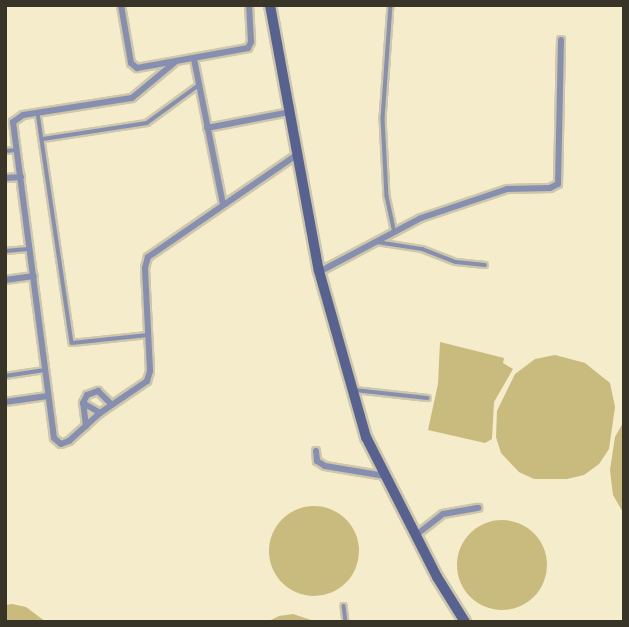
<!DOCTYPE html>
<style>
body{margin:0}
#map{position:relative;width:629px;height:627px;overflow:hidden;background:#f4ecca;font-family:"Noto Serif",serif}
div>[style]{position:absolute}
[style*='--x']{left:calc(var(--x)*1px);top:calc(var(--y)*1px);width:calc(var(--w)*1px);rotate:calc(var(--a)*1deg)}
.green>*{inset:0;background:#c9ba7d}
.round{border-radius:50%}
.roads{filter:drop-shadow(2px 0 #cec7aa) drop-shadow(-2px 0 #cec7aa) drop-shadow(0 2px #cec7aa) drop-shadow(0 -2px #cec7aa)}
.lane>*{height:3.5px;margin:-1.75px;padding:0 1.75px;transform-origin:1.75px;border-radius:1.75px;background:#868fb0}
.street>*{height:6px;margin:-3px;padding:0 3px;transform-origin:3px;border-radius:3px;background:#868fb0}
.secondary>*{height:10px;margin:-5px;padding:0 5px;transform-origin:5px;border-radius:5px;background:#576291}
span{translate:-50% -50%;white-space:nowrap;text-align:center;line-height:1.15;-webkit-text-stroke:6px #f4ecca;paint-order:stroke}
.frame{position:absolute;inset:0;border:7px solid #383528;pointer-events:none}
</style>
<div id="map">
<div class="green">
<div style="clip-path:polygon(440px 342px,504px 358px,503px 363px,513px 369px,494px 402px,492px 439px,485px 443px,428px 430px,438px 384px)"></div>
<div style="clip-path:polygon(555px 355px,585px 363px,610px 383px,615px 407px,609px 449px,599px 464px,584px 475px,567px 479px,534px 479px,519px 472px,501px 453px,496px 437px,497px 411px,515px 374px,535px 359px)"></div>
<div style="clip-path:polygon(624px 421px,624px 514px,613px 495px,610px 470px,615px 437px)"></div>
<div class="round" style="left:269px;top:506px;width:90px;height:90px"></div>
<div class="round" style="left:457px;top:520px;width:90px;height:90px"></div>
<div style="clip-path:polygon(12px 604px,26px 607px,46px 622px,5px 622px,5px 605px)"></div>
<div style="clip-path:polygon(293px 614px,317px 622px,267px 622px,279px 616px)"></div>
</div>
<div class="roads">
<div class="lane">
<div style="--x:391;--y:5;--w:113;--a:94"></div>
<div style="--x:383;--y:118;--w:78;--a:87.1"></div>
<div style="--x:387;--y:196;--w:35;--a:78"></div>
<div style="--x:38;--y:113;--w:232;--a:81.6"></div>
<div style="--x:72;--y:343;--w:76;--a:-6"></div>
<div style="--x:43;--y:139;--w:105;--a:-8.7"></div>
<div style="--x:147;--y:123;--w:64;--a:-36.2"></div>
<div style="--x:5;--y:151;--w:11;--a:-5"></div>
<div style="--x:377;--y:242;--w:46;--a:8.8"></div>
<div style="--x:422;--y:249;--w:36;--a:21"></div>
<div style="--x:456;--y:262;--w:29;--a:6"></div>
<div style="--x:5;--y:251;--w:23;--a:-5"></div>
<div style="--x:5;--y:376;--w:40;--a:-8.5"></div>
<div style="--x:354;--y:390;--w:74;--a:6.2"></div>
<div style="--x:344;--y:606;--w:16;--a:83"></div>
</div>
<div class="street">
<div style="--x:121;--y:5;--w:59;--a:80.2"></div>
<div style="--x:131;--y:63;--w:8;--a:40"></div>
<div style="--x:137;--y:68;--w:113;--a:-10.2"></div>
<div style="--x:248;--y:48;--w:7;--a:-63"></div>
<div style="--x:251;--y:42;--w:34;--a:-93"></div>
<div style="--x:194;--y:59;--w:148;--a:78.7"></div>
<div style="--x:13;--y:122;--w:312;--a:82.6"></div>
<div style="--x:53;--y:431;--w:7;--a:82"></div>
<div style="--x:54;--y:438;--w:9;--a:41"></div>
<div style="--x:61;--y:444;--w:9;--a:-21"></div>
<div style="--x:69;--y:441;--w:42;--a:-42.1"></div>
<div style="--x:100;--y:413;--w:57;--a:-34.2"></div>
<div style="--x:147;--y:381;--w:10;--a:-73"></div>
<div style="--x:150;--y:371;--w:103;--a:-92.8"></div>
<div style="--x:145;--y:268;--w:11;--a:-75"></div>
<div style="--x:148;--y:257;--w:182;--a:-34.5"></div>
<div style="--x:13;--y:122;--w:12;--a:-35"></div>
<div style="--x:23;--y:115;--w:110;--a:-8.9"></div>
<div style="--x:132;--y:98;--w:55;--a:-39.8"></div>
<div style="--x:207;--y:128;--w:85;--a:-10.9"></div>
<div style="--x:5;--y:178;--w:16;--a:-4"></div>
<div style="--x:319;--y:272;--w:115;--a:-27.9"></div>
<div style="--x:421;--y:218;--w:91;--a:-18.6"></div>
<div style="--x:507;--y:189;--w:43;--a:-1.3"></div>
<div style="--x:550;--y:188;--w:9;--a:-27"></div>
<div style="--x:558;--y:184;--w:144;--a:-88.8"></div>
<div style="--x:5;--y:280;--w:29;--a:-8"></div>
<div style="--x:5;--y:402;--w:43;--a:-7.9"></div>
<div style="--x:83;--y:403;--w:20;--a:30"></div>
<div style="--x:86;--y:426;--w:23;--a:-97"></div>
<div style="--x:83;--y:403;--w:9;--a:-63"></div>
<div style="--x:87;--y:395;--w:12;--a:-20"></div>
<div style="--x:98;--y:391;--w:18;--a:45"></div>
<div style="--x:316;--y:451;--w:10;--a:84"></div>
<div style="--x:317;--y:461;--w:9;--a:32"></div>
<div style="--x:325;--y:466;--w:61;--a:9.5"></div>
<div style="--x:416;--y:535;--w:34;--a:-38"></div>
<div style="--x:443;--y:514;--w:36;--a:-10"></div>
</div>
<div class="secondary">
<div style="--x:270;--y:5;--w:270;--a:79.6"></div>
<div style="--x:319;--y:271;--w:173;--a:74.2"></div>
<div style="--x:366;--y:437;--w:157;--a:63.1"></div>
<div style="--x:437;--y:577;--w:53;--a:58.1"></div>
</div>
</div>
<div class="frame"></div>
</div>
